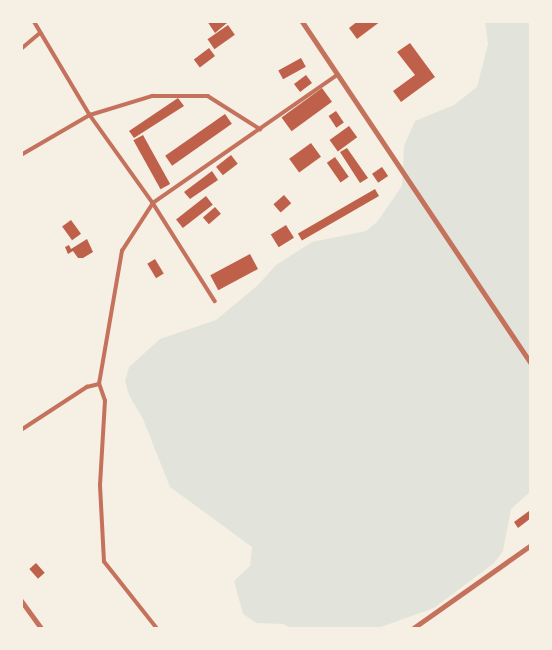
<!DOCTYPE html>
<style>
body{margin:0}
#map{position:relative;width:552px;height:650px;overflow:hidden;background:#f6efe4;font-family:Mulish,sans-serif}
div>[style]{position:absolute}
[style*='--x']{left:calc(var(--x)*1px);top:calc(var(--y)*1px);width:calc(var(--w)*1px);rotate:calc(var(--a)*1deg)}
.green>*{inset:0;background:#e2e4dc}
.building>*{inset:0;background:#bf614a;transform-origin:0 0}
.minor>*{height:3.5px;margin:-1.75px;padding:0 1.75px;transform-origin:1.75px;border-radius:1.75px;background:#c5725c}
.tertiary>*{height:4.5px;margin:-2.25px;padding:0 2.25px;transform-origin:2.25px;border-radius:2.25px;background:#c5725c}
span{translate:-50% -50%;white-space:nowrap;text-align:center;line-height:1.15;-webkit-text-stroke:7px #f6efe4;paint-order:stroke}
.frame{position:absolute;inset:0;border:23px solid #f6efe4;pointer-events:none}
</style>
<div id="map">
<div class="green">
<div style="clip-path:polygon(485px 21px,531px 21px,531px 491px,511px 509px,503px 551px,494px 563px,434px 608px,378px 628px,365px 629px,294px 629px,283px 624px,256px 623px,243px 614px,234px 581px,250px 566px,252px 547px,170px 487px,143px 419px,129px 395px,125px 381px,129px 367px,160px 339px,216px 320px,257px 286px,276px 265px,312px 242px,366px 231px,377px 222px,402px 186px,404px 146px,415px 121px,454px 105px,477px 87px,488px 44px)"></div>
</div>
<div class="building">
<div style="clip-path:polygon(207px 21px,214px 23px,214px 21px,225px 21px,227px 23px,215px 33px)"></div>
<div style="clip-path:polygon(358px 21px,381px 21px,357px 39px,349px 28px)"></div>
<div style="left:228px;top:25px;width:12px;height:25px;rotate:55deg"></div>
<div style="clip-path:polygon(410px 43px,435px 77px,401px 102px,393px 91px,415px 75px,397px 52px)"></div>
<div style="left:209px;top:48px;width:10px;height:19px;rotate:53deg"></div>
<div style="left:301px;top:58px;width:10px;height:26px;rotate:61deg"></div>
<div style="left:306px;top:75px;width:10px;height:15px;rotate:53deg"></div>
<div style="left:322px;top:88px;width:17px;height:50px;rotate:54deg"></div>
<div style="clip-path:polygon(178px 98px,184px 106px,134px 138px,129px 131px)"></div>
<div style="left:336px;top:111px;width:14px;height:9px;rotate:56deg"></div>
<div style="left:225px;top:114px;width:12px;height:73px;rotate:55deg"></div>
<div style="left:349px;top:126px;width:14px;height:24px;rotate:54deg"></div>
<div style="left:143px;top:135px;width:56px;height:11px;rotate:61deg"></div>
<div style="left:311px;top:143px;width:17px;height:27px;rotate:54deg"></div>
<div style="clip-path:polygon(347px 148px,368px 178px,360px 183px,340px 152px)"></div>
<div style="left:231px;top:155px;width:11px;height:19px;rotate:52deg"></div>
<div style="left:335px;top:157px;width:24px;height:10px;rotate:55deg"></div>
<div style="left:382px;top:167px;width:11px;height:12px;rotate:56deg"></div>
<div style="clip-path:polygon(212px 171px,218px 180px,190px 199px,184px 192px)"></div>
<div style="left:375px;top:189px;width:8px;height:89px;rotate:60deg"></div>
<div style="left:284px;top:195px;width:11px;height:14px;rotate:49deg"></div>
<div style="left:206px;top:196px;width:11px;height:38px;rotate:52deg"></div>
<div style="left:215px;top:207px;width:9px;height:16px;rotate:49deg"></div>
<div style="left:71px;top:220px;width:17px;height:11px;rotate:54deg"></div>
<div style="left:286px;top:225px;width:15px;height:18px;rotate:58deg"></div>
<div style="clip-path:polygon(87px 239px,93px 252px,83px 258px,78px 258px,73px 251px,68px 254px,65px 247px,69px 245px,71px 249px)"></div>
<div style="left:250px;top:254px;width:17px;height:45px;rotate:62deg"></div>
<div style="left:155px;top:259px;width:17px;height:9px;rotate:59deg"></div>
<div style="clip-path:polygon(529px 511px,531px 518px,518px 528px,514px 522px)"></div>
<div style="left:36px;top:563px;width:13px;height:9px;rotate:48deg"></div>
</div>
<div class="minor">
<div style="--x:34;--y:21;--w:109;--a:59.2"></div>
<div style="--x:90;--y:115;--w:108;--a:54.4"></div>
<div style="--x:153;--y:203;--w:116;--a:57.7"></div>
<div style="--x:21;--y:49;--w:25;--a:-40"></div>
<div style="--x:21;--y:155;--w:80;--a:-30.1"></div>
<div style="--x:90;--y:115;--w:65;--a:-17"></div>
<div style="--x:152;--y:96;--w:56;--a:0"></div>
<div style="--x:208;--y:96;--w:62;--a:32.4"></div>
<div style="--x:21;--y:430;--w:79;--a:-33.1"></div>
<div style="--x:87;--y:387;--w:12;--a:-14"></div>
<div style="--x:157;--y:629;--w:85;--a:-128.3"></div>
<div style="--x:104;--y:562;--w:77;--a:-93"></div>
<div style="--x:100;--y:485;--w:84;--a:-86.6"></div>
<div style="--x:105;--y:401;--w:18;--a:-109"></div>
<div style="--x:99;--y:384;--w:135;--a:-80.2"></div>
<div style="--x:122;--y:251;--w:57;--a:-57.1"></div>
<div style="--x:153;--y:203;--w:224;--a:-34.8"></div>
</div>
<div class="tertiary">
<div style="--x:302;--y:21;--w:412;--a:56.2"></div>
<div style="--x:21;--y:600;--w:36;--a:54"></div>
<div style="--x:412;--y:629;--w:146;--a:-35.2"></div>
</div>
<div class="frame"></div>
</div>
